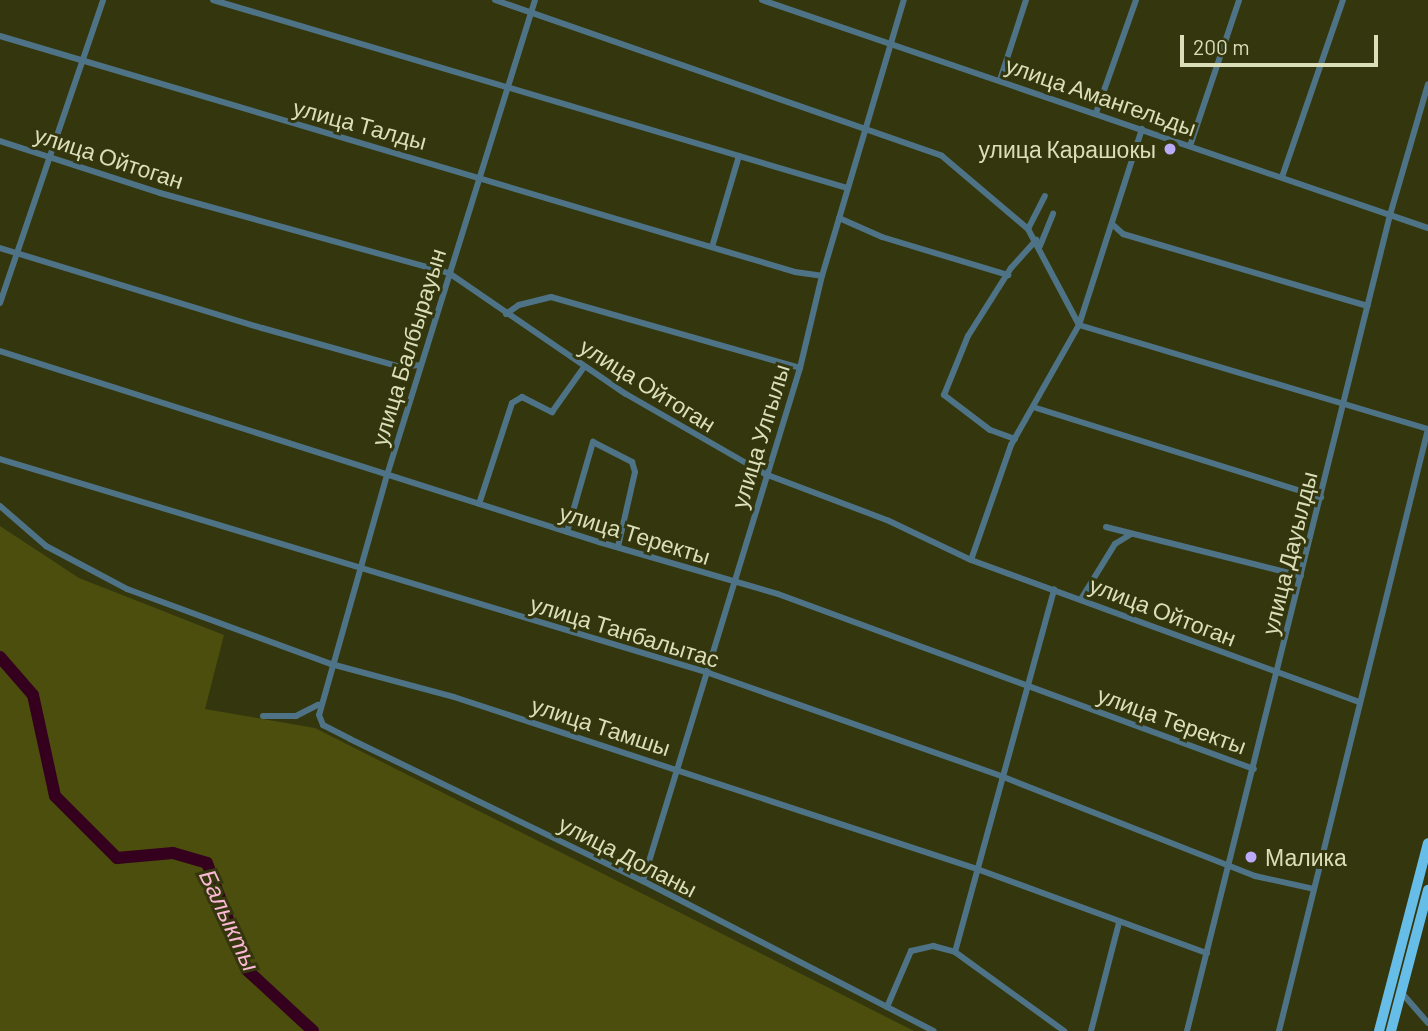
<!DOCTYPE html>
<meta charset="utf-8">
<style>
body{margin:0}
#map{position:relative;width:1428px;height:1031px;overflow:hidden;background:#34360d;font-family:Barlow,sans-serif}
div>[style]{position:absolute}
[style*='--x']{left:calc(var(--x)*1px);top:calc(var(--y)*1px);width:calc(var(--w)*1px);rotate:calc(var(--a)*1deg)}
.green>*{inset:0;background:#4b4e0d}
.river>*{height:12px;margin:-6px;padding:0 6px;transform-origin:6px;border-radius:6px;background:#35001e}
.minor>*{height:6px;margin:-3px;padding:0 3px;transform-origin:3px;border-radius:3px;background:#4f7386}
.trunk>*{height:10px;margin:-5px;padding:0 5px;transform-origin:5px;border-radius:5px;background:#66bee8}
.dots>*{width:19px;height:19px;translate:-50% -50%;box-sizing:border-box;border:4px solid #34360d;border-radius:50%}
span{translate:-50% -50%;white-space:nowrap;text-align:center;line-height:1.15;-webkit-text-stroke:6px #34360d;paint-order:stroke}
.street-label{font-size:23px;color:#dbdfb9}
.poi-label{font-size:23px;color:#dbdfb9}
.right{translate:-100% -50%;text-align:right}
.left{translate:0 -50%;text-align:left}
.water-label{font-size:24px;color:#fbb7d4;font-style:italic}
.scale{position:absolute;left:1180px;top:35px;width:198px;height:32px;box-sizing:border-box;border:4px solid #dbdfb9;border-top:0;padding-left:9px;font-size:21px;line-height:24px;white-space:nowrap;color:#dbdfb9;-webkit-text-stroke:5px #34360d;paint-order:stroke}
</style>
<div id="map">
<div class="green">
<div style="clip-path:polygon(0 526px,79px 578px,224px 635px,205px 709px,315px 728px,914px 1031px,0 1031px)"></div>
</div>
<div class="river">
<div style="--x:0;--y:657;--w:50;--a:49"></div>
<div style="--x:33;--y:695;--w:103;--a:77.7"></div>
<div style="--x:55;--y:796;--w:88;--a:45"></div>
<div style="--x:117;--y:858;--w:56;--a:-5.1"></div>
<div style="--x:173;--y:853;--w:35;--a:16"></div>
<div style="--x:207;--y:863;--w:114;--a:69.5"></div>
<div style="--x:247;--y:970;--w:90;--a:42.7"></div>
</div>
<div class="minor">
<div style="--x:213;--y:0;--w:661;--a:16.52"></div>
<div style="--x:495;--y:0;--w:473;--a:19.2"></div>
<div style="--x:942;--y:156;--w:113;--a:40.3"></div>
<div style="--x:1028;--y:229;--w:109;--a:62"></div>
<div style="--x:1079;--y:325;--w:364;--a:16.6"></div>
<div style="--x:535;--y:0;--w:498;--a:107.3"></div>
<div style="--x:387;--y:475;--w:249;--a:105.8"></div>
<div style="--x:319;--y:715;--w:11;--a:68"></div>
<div style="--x:323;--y:725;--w:30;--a:27"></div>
<div style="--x:350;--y:739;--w:326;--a:25.9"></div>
<div style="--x:643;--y:881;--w:327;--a:27.3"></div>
<div style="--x:762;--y:0;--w:704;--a:18.9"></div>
<div style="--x:0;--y:36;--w:829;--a:16.53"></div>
<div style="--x:795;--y:272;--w:27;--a:8"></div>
<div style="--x:1000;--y:80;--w:84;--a:-72"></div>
<div style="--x:1096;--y:113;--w:120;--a:-70.5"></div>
<div style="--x:0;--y:141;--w:168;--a:18"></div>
<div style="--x:160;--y:193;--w:300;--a:15.5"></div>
<div style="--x:449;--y:273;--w:214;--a:34.4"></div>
<div style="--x:626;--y:394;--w:160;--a:29.9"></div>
<div style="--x:765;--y:474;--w:130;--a:20.7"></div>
<div style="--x:887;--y:520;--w:93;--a:25.5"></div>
<div style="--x:971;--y:560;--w:413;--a:20.1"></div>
<div style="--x:1190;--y:146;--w:154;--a:-71.4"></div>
<div style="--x:1282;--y:177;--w:187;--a:-71"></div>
<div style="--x:839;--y:218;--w:47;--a:23.8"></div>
<div style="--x:882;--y:237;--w:132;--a:16.8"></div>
<div style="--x:1112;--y:224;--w:15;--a:42"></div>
<div style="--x:1123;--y:234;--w:255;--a:16.4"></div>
<div style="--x:1028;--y:229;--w:37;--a:-63"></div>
<div style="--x:1040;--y:246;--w:35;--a:-68"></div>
<div style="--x:712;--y:247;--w:95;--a:-73.5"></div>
<div style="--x:0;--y:248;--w:274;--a:17"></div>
<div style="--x:262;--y:328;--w:140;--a:15.7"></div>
<div style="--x:397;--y:366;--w:23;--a:-2"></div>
<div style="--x:0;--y:303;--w:320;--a:-71.2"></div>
<div style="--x:506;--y:314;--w:16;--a:-35"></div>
<div style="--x:519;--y:305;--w:33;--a:-14"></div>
<div style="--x:551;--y:297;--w:259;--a:15.9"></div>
<div style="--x:0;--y:351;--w:629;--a:17.69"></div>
<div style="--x:599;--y:542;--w:186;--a:16.2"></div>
<div style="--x:778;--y:594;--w:507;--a:20.19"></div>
<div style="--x:1033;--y:407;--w:302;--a:17.4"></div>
<div style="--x:1015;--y:439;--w:27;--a:-160"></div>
<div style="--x:990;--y:430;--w:58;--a:-142.7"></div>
<div style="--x:944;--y:395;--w:64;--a:-67.9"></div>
<div style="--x:968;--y:336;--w:80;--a:-57.7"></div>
<div style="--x:1011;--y:268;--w:38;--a:-48"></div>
<div style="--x:0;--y:459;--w:737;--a:16.79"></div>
<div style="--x:706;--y:672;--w:313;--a:19.4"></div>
<div style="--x:1001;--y:776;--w:273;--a:21.5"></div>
<div style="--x:1255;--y:876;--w:60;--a:12.4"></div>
<div style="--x:479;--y:504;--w:106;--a:-71.9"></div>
<div style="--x:512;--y:403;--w:12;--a:-31"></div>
<div style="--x:522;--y:397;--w:34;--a:27"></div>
<div style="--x:552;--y:412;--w:55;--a:-54.6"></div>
<div style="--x:0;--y:506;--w:61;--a:41"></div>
<div style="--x:46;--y:546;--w:92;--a:28"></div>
<div style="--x:127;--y:589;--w:217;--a:20.2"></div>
<div style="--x:331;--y:664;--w:127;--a:15"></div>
<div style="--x:454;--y:697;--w:551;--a:18.2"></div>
<div style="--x:977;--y:869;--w:245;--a:20.1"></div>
<div style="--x:1106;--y:527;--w:201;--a:14.1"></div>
<div style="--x:567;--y:532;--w:94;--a:-73.9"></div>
<div style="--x:593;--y:442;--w:44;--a:27.1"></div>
<div style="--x:632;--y:462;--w:10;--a:73"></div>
<div style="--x:635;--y:472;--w:77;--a:102.8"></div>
<div style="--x:971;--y:560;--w:122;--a:-70.8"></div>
<div style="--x:1011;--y:445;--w:138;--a:-60.5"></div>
<div style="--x:1079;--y:325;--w:206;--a:-72.2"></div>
<div style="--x:1081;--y:599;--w:65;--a:-58.3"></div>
<div style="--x:1115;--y:544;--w:19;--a:-32"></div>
<div style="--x:263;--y:716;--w:33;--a:0"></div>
<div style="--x:296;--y:716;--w:25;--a:-27"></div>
<div style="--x:643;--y:881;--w:536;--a:-72.98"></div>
<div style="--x:800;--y:368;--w:95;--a:-76.6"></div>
<div style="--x:822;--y:276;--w:288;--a:-73.5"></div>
<div style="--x:955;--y:952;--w:135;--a:35.9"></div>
<div style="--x:1401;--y:992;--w:41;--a:48.9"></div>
<div style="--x:887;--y:1007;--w:61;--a:-66.8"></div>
<div style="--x:911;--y:951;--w:23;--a:-13"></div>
<div style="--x:933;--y:946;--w:23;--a:15"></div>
<div style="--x:955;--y:952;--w:376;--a:-74.7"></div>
<div style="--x:1091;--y:1031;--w:112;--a:-75.5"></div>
<div style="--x:1187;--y:1031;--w:841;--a:-76.03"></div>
<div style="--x:1390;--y:215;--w:136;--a:-73.8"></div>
<div style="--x:1279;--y:1031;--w:620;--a:-76.1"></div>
</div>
<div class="trunk">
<div style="--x:1379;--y:1031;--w:194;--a:-75.4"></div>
<div style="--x:1391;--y:1031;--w:146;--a:-75.3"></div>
</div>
<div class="dots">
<div style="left:1170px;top:149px;background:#b9abf7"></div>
<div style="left:1251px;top:857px;background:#b9abf7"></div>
</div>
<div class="street-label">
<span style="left:1101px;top:96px;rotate:19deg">улица Амангельды</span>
<span style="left:360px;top:124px;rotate:15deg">улица Талды</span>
<span style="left:109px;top:157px;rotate:18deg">улица Ойтоган</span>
<span style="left:408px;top:347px;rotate:-73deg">улица Балбырауын</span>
<span style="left:648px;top:385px;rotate:32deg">улица Ойтоган</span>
<span style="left:760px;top:436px;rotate:-73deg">улица Улгылы</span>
<span style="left:635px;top:534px;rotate:17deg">улица Теректы</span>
<span style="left:1289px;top:553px;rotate:-76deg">улица Дауылды</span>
<span style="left:1163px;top:611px;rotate:21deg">улица Ойтоган</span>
<span style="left:625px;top:631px;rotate:17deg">улица Танбалытас</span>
<span style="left:1172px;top:720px;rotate:20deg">улица Теректы</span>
<span style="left:601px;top:726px;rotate:18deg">улица Тамшы</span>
<span style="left:628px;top:856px;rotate:27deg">улица Доланы</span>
</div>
<div class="poi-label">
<span class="right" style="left:1156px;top:149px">улица Карашокы</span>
<span class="left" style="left:1265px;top:857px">Малика</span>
</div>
<div class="water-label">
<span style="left:230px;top:920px;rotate:65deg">Балыкты</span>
</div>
<div class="scale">200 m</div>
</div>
